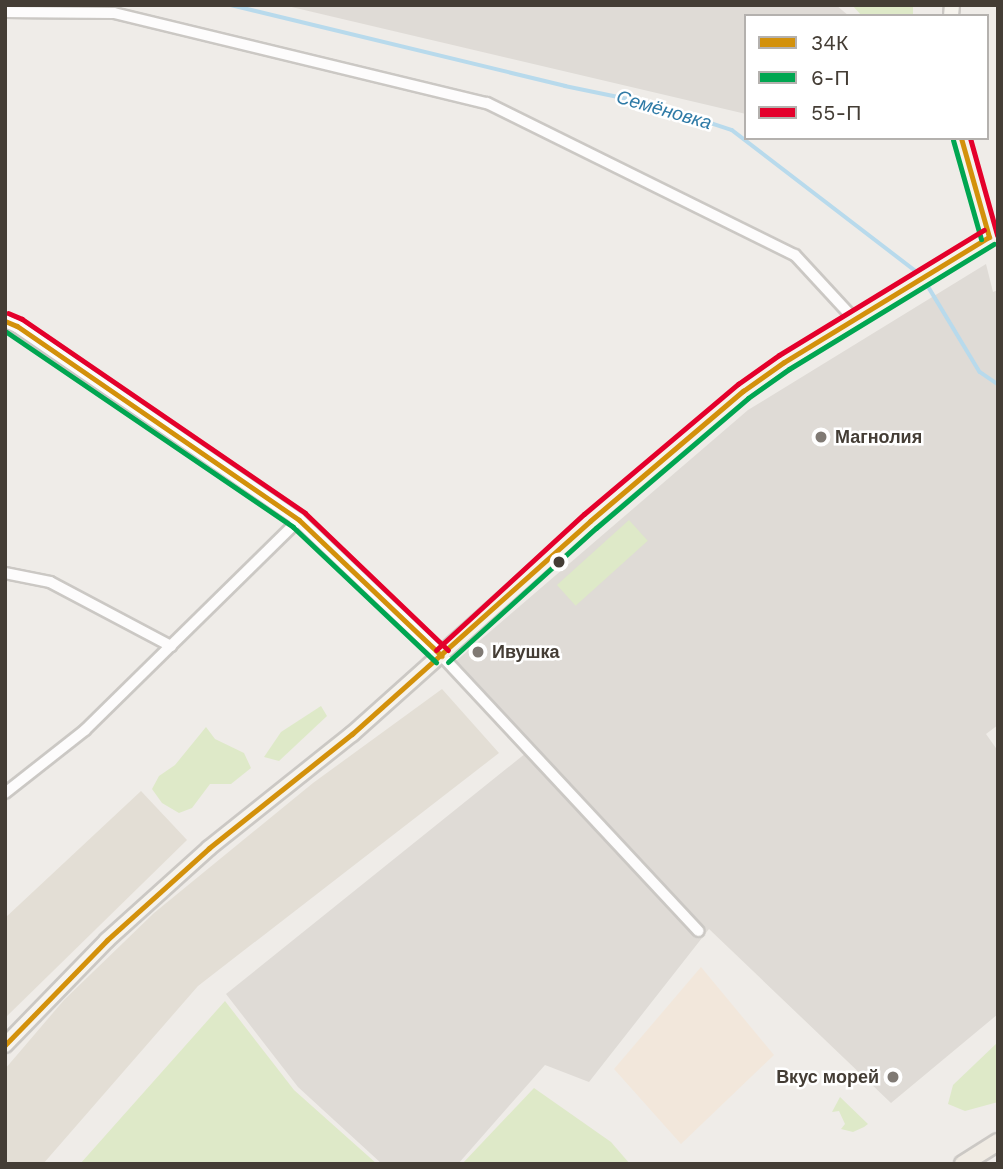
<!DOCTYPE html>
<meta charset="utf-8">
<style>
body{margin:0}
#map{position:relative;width:1003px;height:1169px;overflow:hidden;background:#efece8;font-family:"Work Sans",sans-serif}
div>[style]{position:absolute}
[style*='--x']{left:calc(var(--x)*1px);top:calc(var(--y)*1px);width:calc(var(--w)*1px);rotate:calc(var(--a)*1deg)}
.residential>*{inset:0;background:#e3ded5}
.commercial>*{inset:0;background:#f2e7db}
.industrial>*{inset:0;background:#dfdbd6}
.green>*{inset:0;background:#dee9c8;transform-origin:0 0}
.stream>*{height:3.5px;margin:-1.75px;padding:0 1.75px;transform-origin:1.75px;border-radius:1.75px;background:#b8daec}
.roads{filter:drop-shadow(2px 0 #cbc8c4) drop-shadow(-2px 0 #cbc8c4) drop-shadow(0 2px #cbc8c4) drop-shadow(0 -2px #cbc8c4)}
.minor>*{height:10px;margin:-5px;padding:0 5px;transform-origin:5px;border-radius:5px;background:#fdfcfc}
.tertiary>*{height:12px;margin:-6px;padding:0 6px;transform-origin:6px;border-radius:6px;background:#fdfcfc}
.secondary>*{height:14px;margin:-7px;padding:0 7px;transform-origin:7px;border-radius:7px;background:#f6f3ed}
.primary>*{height:16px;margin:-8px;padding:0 8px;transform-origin:8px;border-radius:8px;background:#f0ebe3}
.bus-1>*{height:5px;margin:-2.5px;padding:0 2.5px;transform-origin:2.5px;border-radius:2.5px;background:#d3910b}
.bus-2>*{height:5px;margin:-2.5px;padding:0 2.5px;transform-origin:2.5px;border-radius:2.5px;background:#00a651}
.bus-3>*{height:5px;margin:-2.5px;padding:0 2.5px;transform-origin:2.5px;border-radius:2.5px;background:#e4002b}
.dots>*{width:19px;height:19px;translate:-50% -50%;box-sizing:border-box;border:4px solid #fff;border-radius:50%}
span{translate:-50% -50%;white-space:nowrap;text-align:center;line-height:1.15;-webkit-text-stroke:5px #fff;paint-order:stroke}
.poi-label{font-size:18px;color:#443d35;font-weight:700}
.left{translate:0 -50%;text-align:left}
.right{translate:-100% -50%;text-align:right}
.water-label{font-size:19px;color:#2e7aa6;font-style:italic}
.frame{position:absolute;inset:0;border:7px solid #443d35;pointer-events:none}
.legend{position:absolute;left:744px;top:14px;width:245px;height:126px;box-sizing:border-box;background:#fff;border:2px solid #b4b1ae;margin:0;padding:9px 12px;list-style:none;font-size:21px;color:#443d35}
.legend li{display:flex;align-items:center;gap:14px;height:35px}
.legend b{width:35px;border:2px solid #b4b1ae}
</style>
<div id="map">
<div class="residential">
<div style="clip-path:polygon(442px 689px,499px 753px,198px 986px,43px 1164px,5px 1164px,5px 1069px,64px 1000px,154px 913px,313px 783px)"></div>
<div style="clip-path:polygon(141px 791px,187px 840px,5px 1018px,5px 918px)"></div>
</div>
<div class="commercial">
<div style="clip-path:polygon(701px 967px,774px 1055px,681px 1144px,614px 1069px)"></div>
</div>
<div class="industrial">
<div style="clip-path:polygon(283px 5px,836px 5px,849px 16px,746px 16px,746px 114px)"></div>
<div style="clip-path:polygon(986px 264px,993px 292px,998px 290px,998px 725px,986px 734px,998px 751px,998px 1014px,891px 1103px,709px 929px,589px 1082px,545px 1065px,458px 1164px,382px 1164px,298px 1087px,226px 994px,526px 753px,456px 661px,748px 410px)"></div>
</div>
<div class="green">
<div style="clip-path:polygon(852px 5px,913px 5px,913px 16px,862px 16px)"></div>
<div style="left:629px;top:520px;width:28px;height:97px;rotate:48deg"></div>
<div style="clip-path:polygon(321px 706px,327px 716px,279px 761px,264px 757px,281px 732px)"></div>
<div style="clip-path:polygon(206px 727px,215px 739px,244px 753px,251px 768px,231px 784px,210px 784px,192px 808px,179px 813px,162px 803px,152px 789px,159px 776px,175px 765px)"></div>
<div style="clip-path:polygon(225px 1001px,294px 1090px,377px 1164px,80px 1164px)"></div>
<div style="clip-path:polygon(998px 1042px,998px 1102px,965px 1111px,948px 1104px,953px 1085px)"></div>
<div style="clip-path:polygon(534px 1088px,611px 1142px,630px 1164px,462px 1164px)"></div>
<div style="clip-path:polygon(840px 1097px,868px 1124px,864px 1127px,853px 1132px,841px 1129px,845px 1124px,839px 1111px,832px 1112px)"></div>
</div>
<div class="stream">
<div style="--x:231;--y:5;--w:344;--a:13.6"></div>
<div style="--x:565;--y:86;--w:90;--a:11.6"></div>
<div style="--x:653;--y:104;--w:83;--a:18.2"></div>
<div style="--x:732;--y:130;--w:238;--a:37.5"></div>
<div style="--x:925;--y:281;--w:106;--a:58.9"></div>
<div style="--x:980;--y:372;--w:22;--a:34"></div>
</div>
<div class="roads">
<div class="minor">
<div style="--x:5;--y:12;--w:109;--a:0.5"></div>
<div style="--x:114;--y:13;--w:384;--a:13.6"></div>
<div style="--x:487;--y:103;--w:343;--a:26.3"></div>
<div style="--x:795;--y:255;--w:87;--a:47.3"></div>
<div style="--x:5;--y:573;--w:46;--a:11.3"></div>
<div style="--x:50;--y:582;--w:137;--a:27.9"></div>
<div style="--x:442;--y:656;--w:376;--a:47"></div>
<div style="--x:5;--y:793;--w:102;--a:-38.2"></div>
<div style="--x:85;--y:730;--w:300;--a:-44.5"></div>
</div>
<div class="tertiary">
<div style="--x:5;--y:321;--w:13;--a:23"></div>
<div style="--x:17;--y:326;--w:342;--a:34.5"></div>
<div style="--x:299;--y:520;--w:197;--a:43.6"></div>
</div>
<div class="secondary">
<div style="--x:951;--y:16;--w:11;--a:-85"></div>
<div style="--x:961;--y:138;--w:103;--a:74.2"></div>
<div style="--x:5;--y:1045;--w:146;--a:-45.8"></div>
<div style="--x:107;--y:940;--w:137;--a:-42"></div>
<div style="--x:209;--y:848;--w:183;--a:-38.6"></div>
<div style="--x:352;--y:734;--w:319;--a:-41.8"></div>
<div style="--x:590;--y:521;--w:201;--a:-40.4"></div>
<div style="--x:743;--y:391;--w:50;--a:-35.3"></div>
<div style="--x:784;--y:362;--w:250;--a:-31.1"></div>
</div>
<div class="primary">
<div style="--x:963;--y:1164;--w:41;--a:-32.2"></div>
</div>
</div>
<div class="bus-1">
<div style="--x:961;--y:138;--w:103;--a:74.2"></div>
<div style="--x:5;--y:321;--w:13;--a:23"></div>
<div style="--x:17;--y:326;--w:342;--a:34.5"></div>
<div style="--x:299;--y:520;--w:197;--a:43.6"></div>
<div style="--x:5;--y:1045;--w:146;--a:-45.8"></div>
<div style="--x:107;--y:940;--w:137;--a:-42"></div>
<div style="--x:209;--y:848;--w:183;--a:-38.6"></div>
<div style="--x:352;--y:734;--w:319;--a:-41.8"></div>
<div style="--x:590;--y:521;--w:201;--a:-40.4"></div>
<div style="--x:743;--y:391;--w:50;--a:-35.3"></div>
<div style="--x:784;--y:362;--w:240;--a:-31.4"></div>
</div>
<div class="bus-2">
<div style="--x:953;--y:140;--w:103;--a:74.2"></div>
<div style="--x:5;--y:331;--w:348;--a:34.2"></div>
<div style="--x:293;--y:527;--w:197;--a:43.4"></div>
<div style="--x:448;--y:662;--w:200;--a:-42.2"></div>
<div style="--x:596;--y:528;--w:200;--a:-40.5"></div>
<div style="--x:748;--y:398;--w:50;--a:-35.3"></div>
<div style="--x:789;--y:369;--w:240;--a:-31.4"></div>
</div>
<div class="bus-3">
<div style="--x:970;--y:138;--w:101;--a:74.4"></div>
<div style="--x:8;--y:313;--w:15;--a:23"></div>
<div style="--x:22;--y:319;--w:343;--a:34.4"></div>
<div style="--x:305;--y:513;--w:198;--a:43.8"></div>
<div style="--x:436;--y:650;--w:201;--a:-42.6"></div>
<div style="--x:584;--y:514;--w:202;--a:-40.2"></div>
<div style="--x:738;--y:384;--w:50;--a:-35.3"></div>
<div style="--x:779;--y:355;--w:240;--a:-31.4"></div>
</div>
<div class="dots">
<div style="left:821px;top:437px;background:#807a74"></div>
<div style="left:559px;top:562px;background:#443d35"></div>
<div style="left:478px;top:652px;background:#807a74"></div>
<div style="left:893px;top:1077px;background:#807a74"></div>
</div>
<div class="poi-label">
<span class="left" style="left:835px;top:437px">Магнолия</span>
<span class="left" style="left:492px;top:652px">Ивушка</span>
<span class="right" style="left:879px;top:1077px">Вкус морей</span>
</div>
<div class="water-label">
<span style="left:664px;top:110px;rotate:16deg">Семёновка</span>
</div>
<div class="frame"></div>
<ul class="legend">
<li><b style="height:9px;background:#d3910b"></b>34К</li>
<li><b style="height:9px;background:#00a651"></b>6-П</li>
<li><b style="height:9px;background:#e4002b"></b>55-П</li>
</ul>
</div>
